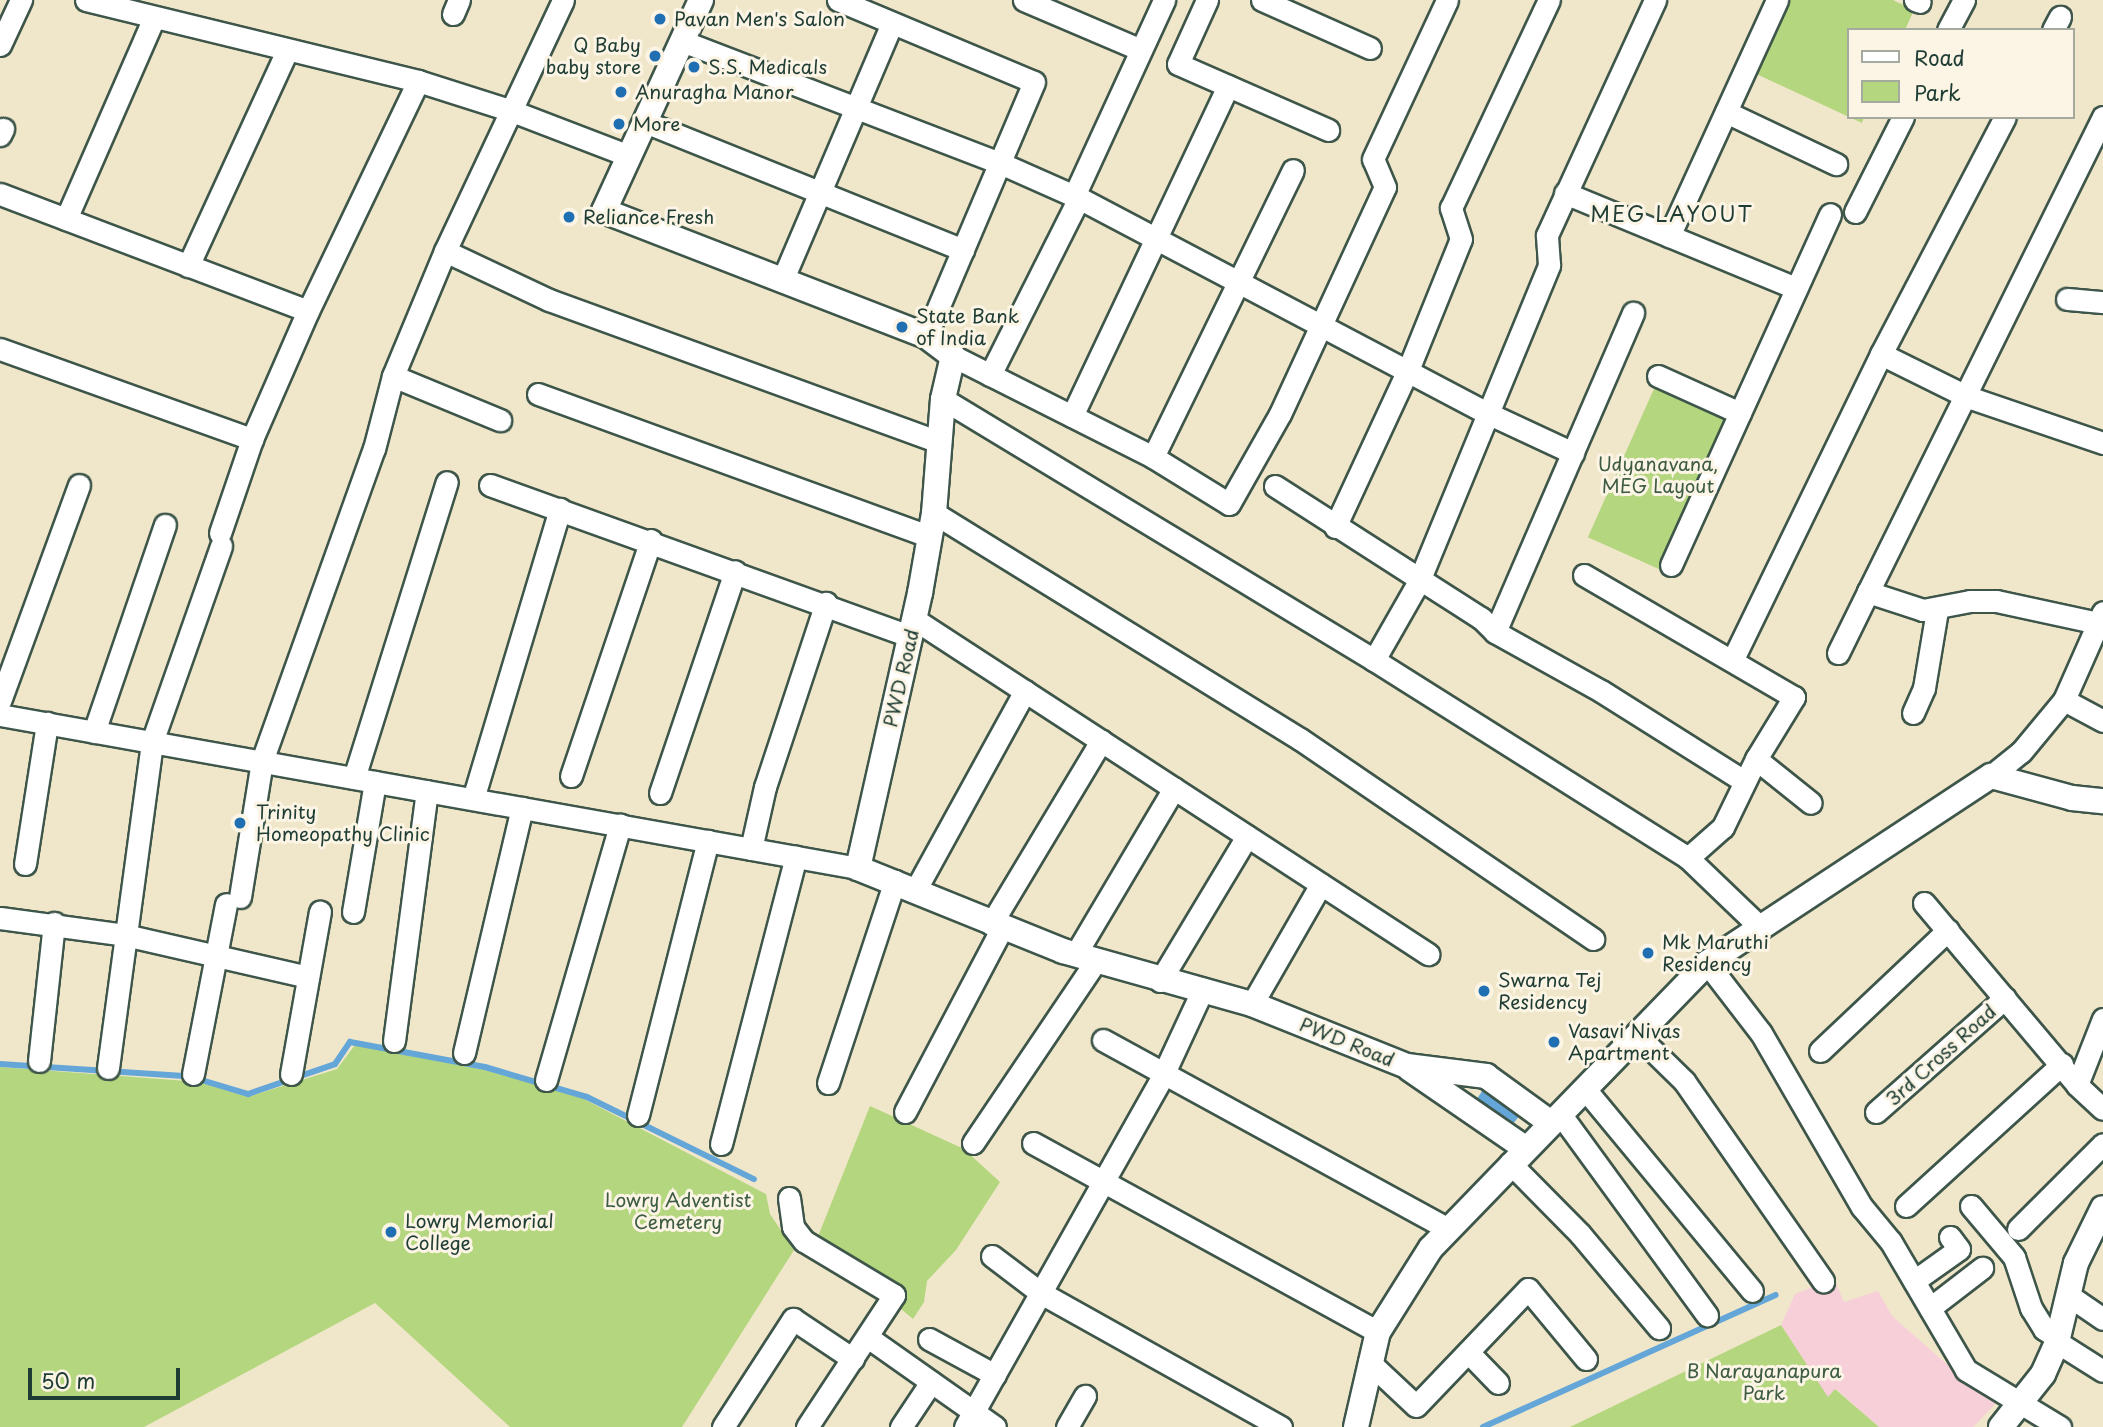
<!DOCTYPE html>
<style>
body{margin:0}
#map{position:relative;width:2103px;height:1427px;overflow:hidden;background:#f0e7ca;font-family:"Playpen Sans",sans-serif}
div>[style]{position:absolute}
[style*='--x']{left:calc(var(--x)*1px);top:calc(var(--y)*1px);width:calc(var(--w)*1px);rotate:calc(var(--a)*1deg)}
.built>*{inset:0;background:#f6cfd8}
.green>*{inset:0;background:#b4d67e;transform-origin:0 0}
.water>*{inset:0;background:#64a6d8}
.stream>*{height:6px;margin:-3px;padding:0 3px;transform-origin:3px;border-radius:3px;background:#64a6d8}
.roads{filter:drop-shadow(2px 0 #3e564a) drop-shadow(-2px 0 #3e564a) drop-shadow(0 2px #3e564a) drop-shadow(0 -2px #3e564a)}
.minor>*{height:21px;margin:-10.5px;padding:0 10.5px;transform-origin:10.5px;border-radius:10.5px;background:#fff}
.tertiary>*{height:24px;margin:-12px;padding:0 12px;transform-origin:12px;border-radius:12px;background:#fff}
.dots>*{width:19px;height:19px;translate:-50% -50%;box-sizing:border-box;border:4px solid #fcf5e5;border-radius:50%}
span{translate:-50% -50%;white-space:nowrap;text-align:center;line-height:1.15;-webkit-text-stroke:6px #fcf5e5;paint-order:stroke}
.poi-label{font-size:19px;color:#1f3d34}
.left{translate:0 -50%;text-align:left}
.right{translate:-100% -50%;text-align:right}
.park-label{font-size:19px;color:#3d5c43}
.street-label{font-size:19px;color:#1f3d34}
.neighbourhood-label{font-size:21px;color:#1f3d34;letter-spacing:2px}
.legend{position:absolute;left:1847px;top:28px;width:228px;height:91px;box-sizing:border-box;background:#fcf5e5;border:2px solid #a4ab9e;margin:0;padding:9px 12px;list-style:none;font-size:21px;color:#1f3d34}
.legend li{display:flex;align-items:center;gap:14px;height:35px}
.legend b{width:35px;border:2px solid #a4ab9e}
.scale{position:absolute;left:28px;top:1368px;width:152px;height:32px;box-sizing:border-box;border:4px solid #1f3d34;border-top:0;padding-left:9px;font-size:21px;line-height:24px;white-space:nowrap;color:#1f3d34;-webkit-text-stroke:5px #fcf5e5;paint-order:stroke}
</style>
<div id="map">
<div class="built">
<div style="clip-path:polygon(1834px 1279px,1844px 1302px,1878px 1291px,1892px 1316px,1966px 1381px,1999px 1400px,1973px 1427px,1879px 1427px,1836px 1389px,1828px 1398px,1781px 1325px,1795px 1294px)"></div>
</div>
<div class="green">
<div style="clip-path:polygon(1785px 0,1893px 0,1914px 10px,1905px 30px,1849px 30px,1849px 117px,1864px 117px,1862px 123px,1752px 72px)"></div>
<div style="left:1657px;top:382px;width:79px;height:170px;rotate:24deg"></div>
<div style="clip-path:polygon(355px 1045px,485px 1070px,580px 1097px,766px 1194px,770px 1214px,794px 1250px,682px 1427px,510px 1427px,375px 1303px,144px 1427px,0 1427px,0 1067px,200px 1082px,248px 1097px,337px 1069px)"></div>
<div style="clip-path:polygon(870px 1106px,964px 1149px,1000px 1182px,956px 1250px,927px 1281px,924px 1302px,913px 1319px,817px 1239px)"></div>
<div style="clip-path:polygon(1781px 1325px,1828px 1397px,1835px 1389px,1879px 1427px,1570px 1427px)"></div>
</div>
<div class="water">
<div style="clip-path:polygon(1486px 1085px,1520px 1115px,1509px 1129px,1471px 1108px)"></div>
</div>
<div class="stream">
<div style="--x:0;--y:1064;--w:188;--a:3.7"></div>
<div style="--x:188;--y:1076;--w:63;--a:16.7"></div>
<div style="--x:248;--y:1094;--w:92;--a:-19"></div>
<div style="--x:335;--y:1064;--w:27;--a:-56"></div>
<div style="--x:350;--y:1042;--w:137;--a:10.5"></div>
<div style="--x:485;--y:1067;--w:106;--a:16.4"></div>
<div style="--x:587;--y:1097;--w:186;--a:26.2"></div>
<div style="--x:1483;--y:1427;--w:321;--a:-24.3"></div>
</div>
<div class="roads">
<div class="minor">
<div style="--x:86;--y:0;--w:342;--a:13.7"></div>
<div style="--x:418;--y:81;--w:99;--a:17.7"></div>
<div style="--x:512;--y:111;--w:125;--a:21"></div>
<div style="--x:838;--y:0;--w:212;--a:22.7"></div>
<div style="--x:1034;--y:82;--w:276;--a:113"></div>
<div style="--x:1024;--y:0;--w:127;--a:23.1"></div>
<div style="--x:1207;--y:0;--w:70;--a:114.4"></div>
<div style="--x:1178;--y:64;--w:164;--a:23.7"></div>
<div style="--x:1262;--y:0;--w:118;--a:24"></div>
<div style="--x:1915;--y:0;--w:5;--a:22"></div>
<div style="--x:453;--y:14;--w:15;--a:-67"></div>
<div style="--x:1948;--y:30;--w:34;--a:-62"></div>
<div style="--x:2053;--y:30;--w:15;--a:-62"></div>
<div style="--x:682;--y:41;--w:341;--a:21"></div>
<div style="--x:1000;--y:163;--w:86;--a:23.9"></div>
<div style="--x:1079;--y:198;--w:461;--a:27.8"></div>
<div style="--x:1487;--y:413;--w:95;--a:24.9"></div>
<div style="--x:0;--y:45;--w:50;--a:-65"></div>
<div style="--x:1726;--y:112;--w:122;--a:25.3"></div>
<div style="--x:645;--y:122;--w:343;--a:21.9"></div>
<div style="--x:0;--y:135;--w:7;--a:-63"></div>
<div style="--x:1565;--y:193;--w:250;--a:22.4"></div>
<div style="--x:0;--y:194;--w:329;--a:20.8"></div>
<div style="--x:1074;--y:196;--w:216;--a:-65.3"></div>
<div style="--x:1855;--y:212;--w:106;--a:-63.2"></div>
<div style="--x:66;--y:219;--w:219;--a:-66.4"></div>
<div style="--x:1669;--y:236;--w:260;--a:-65.4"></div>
<div style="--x:445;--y:251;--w:115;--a:25.2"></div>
<div style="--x:549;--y:300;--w:416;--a:20"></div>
<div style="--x:188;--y:266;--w:237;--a:-65.3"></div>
<div style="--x:782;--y:281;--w:280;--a:-66.9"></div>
<div style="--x:2067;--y:299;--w:36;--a:5"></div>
<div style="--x:0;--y:349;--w:268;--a:19.7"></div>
<div style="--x:1881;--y:354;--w:97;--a:26.3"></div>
<div style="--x:1968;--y:397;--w:143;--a:18.8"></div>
<div style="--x:953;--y:356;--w:224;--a:26.8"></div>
<div style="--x:1153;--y:457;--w:89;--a:31.7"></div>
<div style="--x:1229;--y:504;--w:103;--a:-60.5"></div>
<div style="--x:1280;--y:414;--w:250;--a:-65.2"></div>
<div style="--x:1385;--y:187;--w:30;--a:-113"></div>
<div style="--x:1373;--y:159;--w:175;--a:-65"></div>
<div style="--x:990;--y:375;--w:198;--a:-63.3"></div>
<div style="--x:393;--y:376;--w:116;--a:22.4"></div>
<div style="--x:1658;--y:376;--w:90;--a:24.3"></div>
<div style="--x:538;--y:394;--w:417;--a:20"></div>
<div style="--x:943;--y:399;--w:504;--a:31.2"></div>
<div style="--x:1374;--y:660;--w:371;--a:32.2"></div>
<div style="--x:1688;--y:858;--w:98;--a:43.8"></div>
<div style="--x:1072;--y:416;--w:365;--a:-64.7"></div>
<div style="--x:1153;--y:457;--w:319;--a:-64"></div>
<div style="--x:490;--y:485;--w:446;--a:19.8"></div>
<div style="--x:1275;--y:486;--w:245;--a:32.7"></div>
<div style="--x:1481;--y:618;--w:20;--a:45"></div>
<div style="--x:1495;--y:632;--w:121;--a:29.1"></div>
<div style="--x:1601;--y:691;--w:169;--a:32.2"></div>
<div style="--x:934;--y:513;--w:430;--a:31.7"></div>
<div style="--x:1300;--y:739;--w:355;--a:34.3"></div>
<div style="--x:1335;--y:527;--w:173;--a:-65.1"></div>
<div style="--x:1408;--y:370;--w:141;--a:-68"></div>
<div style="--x:1461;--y:239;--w:33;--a:-108"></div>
<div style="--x:1451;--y:208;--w:230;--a:-64.8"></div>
<div style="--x:220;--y:533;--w:99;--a:-71.2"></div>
<div style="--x:252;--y:439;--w:140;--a:-66.4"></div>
<div style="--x:308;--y:311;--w:255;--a:-64.4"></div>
<div style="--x:1671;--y:565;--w:385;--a:-65.6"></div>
<div style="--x:1584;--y:575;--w:243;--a:30.2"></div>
<div style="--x:1794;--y:697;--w:73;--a:121.5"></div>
<div style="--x:1756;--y:759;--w:76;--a:115.9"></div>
<div style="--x:1723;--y:827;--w:47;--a:138.5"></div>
<div style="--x:914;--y:619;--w:614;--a:33.09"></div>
<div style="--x:2098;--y:623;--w:104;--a:-167.8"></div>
<div style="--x:1996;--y:601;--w:26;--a:180"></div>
<div style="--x:1970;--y:601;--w:48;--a:169.2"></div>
<div style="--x:1923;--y:610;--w:58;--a:-161.9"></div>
<div style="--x:1868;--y:592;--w:530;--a:-63.68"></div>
<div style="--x:1495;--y:632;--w:348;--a:-66.6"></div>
<div style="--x:1838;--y:653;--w:68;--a:-63.8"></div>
<div style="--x:1733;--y:659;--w:339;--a:-64.1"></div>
<div style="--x:1881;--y:354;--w:267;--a:-62.4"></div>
<div style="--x:1374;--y:660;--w:91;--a:-60.3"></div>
<div style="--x:1419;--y:581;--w:342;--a:-67.6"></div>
<div style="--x:1549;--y:265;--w:30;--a:-94"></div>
<div style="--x:1547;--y:235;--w:259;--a:-65.3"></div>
<div style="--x:2064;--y:700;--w:44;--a:28.3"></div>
<div style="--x:0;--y:701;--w:230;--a:-69.9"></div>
<div style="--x:1913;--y:713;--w:27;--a:-66"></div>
<div style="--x:1924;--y:688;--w:79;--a:-80.5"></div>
<div style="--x:0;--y:715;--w:872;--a:10.11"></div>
<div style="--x:94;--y:732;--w:219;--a:-71.1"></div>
<div style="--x:1756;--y:759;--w:70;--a:38.7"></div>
<div style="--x:571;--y:776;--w:249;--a:-71.3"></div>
<div style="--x:1991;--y:776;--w:38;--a:-39"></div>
<div style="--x:2021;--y:752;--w:67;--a:-50.4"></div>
<div style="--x:2064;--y:700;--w:96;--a:-66.1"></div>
<div style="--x:354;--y:778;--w:310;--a:-72.6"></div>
<div style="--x:660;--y:793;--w:234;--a:-71.3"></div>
<div style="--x:473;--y:799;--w:303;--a:-73.3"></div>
<div style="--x:751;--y:849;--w:64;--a:-77.3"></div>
<div style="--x:765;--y:787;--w:194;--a:-71.7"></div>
<div style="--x:25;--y:864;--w:143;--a:-81.1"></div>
<div style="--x:916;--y:889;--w:226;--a:-61.2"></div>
<div style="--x:240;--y:897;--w:138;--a:-80.8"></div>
<div style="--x:262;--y:761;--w:331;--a:-70.3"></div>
<div style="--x:374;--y:449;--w:75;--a:-75.4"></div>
<div style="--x:393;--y:376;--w:135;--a:-67.4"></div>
<div style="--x:445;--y:251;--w:277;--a:-64.8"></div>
<div style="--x:1924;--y:903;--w:238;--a:49.9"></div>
<div style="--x:2077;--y:1085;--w:35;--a:43"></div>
<div style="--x:353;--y:912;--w:132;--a:-80.4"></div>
<div style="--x:0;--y:918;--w:126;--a:7.7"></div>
<div style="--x:125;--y:935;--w:188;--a:12.9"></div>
<div style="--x:991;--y:924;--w:214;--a:-59"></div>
<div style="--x:1075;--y:955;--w:194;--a:-59.3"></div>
<div style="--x:1707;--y:963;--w:88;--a:52.4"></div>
<div style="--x:1761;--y:1033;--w:201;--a:59.9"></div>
<div style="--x:1862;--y:1207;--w:45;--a:50.4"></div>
<div style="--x:1891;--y:1242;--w:148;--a:59.6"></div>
<div style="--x:1966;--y:1370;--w:110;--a:31.2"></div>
<div style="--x:1160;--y:981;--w:169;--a:-59"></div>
<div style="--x:1252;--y:1004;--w:138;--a:-60.1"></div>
<div style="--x:1636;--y:1034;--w:67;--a:44.4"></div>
<div style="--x:1684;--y:1081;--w:244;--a:55.2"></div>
<div style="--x:1103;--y:1040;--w:393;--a:28.7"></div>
<div style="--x:394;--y:1041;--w:252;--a:-82.5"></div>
<div style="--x:1820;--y:1051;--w:176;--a:-43.4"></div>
<div style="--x:464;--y:1053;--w:252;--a:-76.7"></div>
<div style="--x:39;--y:1061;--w:139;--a:-83.8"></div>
<div style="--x:108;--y:1068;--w:329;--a:-82.3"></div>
<div style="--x:152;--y:742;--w:208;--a:-70.6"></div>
<div style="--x:193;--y:1074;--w:173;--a:-79"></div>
<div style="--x:291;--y:1074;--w:165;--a:-79.9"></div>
<div style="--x:546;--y:1080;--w:266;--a:-73.8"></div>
<div style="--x:828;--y:1083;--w:213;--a:-71.7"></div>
<div style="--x:2077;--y:1085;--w:71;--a:-68.5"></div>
<div style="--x:1585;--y:1089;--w:262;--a:50.4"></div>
<div style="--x:905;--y:1112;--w:208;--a:-62.2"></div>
<div style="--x:1876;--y:1112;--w:172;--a:-41.5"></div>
<div style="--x:638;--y:1115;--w:283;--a:-75.7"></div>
<div style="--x:1561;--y:1115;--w:248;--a:53.9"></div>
<div style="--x:973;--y:1143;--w:218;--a:-56"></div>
<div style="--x:1033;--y:1143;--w:393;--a:28.7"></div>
<div style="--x:721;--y:1144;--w:297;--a:-75.4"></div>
<div style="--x:1510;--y:1163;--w:100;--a:45.4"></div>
<div style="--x:1580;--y:1234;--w:123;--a:50"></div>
<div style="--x:789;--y:1198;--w:29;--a:82"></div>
<div style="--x:793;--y:1227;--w:18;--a:52"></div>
<div style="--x:804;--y:1241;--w:105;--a:31"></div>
<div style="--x:894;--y:1295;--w:158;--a:123.4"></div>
<div style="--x:1906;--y:1206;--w:211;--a:-42.3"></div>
<div style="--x:1971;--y:1206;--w:67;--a:49.9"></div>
<div style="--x:2014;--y:1257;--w:54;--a:71.6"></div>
<div style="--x:2031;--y:1308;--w:25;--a:58"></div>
<div style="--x:2044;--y:1329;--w:17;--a:33"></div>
<div style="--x:2018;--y:1229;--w:120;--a:-45"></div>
<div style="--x:992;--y:1256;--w:61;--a:37.1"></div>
<div style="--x:1041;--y:1293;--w:275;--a:29.2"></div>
<div style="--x:1914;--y:1281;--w:55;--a:-35.4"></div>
<div style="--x:1959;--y:1249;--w:15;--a:-127"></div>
<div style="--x:2068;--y:1295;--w:42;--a:34.4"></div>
<div style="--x:1930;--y:1308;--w:66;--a:-37.6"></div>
<div style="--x:869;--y:1338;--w:154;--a:35.2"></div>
<div style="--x:929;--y:1339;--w:75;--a:28.6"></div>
<div style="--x:2057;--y:1342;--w:54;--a:32.2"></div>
<div style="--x:1468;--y:1352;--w:43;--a:45.9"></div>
<div style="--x:1369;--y:1362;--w:64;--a:43.1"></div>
<div style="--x:1416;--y:1406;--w:162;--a:-46.3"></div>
<div style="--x:1528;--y:1289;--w:91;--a:50.4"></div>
<div style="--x:723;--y:1427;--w:129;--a:-57.1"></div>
<div style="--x:793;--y:1319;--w:72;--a:33.7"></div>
<div style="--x:901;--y:1427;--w:54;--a:-56.3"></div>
<div style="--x:965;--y:1427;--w:404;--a:-60.6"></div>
<div style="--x:1163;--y:1075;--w:95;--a:-65.1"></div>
<div style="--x:1067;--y:1427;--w:36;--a:-60"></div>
</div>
<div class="tertiary">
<div style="--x:701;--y:0;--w:232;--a:114.7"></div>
<div style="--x:604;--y:211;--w:345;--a:21.2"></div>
<div style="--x:926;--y:336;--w:34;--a:37"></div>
<div style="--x:953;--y:356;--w:44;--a:103.1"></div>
<div style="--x:943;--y:399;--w:114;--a:94.5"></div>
<div style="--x:934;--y:513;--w:81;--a:99.9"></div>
<div style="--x:920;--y:593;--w:282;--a:102.7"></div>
<div style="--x:858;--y:868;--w:221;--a:22"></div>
<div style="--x:1063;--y:951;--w:196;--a:15.7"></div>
<div style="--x:1252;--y:1004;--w:167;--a:21.8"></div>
<div style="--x:1407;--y:1066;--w:80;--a:7.2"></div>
<div style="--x:1486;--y:1076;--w:80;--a:35.9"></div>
<div style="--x:1410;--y:1069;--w:140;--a:34.5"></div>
<div style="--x:1356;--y:1427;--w:98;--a:-77"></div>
<div style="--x:1378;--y:1332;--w:99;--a:-57.8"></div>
<div style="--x:1431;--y:1248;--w:397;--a:-45.9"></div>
<div style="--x:1707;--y:963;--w:340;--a:-33.4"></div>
<div style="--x:1991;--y:776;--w:84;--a:15.2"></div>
<div style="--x:2072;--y:798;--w:31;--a:6"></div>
<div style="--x:2001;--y:1427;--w:68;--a:-51.6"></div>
<div style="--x:2043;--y:1374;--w:35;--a:-66"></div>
<div style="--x:2057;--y:1342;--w:81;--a:-76.5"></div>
<div style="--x:2076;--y:1263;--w:61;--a:-63.9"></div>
</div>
</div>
<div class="dots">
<div style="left:660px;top:19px;background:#1f6fb2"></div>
<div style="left:655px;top:56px;background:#1f6fb2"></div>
<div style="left:694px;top:67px;background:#1f6fb2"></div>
<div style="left:621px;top:92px;background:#1f6fb2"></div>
<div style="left:619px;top:124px;background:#1f6fb2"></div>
<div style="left:569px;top:217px;background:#1f6fb2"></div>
<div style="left:902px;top:327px;background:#1f6fb2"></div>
<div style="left:240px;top:823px;background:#1f6fb2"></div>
<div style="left:1648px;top:953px;background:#1f6fb2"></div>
<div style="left:1484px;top:991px;background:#1f6fb2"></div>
<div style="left:1554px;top:1042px;background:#1f6fb2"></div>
<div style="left:391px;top:1232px;background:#1f6fb2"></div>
</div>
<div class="poi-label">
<span class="left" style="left:674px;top:19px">Pavan Men's Salon</span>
<span class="right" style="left:641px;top:56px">Q Baby<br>baby store</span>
<span class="left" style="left:708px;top:67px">S.S. Medicals</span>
<span class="left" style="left:635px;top:92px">Anuragha Manor</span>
<span class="left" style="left:633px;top:124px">More</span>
<span class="left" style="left:583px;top:217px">Reliance Fresh</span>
<span class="left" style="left:916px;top:327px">State Bank<br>of India</span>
<span class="left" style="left:256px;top:823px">Trinity<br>Homeopathy Clinic</span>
<span class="left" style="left:1662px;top:953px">Mk Maruthi<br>Residency</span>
<span class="left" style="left:1498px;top:991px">Swarna Tej<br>Residency</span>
<span class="left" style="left:1568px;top:1042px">Vasavi Nivas<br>Apartment</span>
<span class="left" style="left:405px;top:1232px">Lowry Memorial<br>College</span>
</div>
<div class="park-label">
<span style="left:1658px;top:475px">Udyanavana,<br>MEG Layout</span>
<span style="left:678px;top:1211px">Lowry Adventist<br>Cemetery</span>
<span style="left:1764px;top:1382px">B Narayanapura<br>Park</span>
</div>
<div class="street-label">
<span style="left:901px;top:678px;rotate:-77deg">PWD Road</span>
<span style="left:1347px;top:1042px;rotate:22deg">PWD Road</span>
<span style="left:1941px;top:1055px;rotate:-42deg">3rd Cross Road</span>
</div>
<div class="neighbourhood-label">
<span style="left:1672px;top:213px">MEG LAYOUT</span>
</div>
<ul class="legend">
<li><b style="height:9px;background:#fff"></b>Road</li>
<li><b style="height:19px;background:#b4d67e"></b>Park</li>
</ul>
<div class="scale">50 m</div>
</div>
